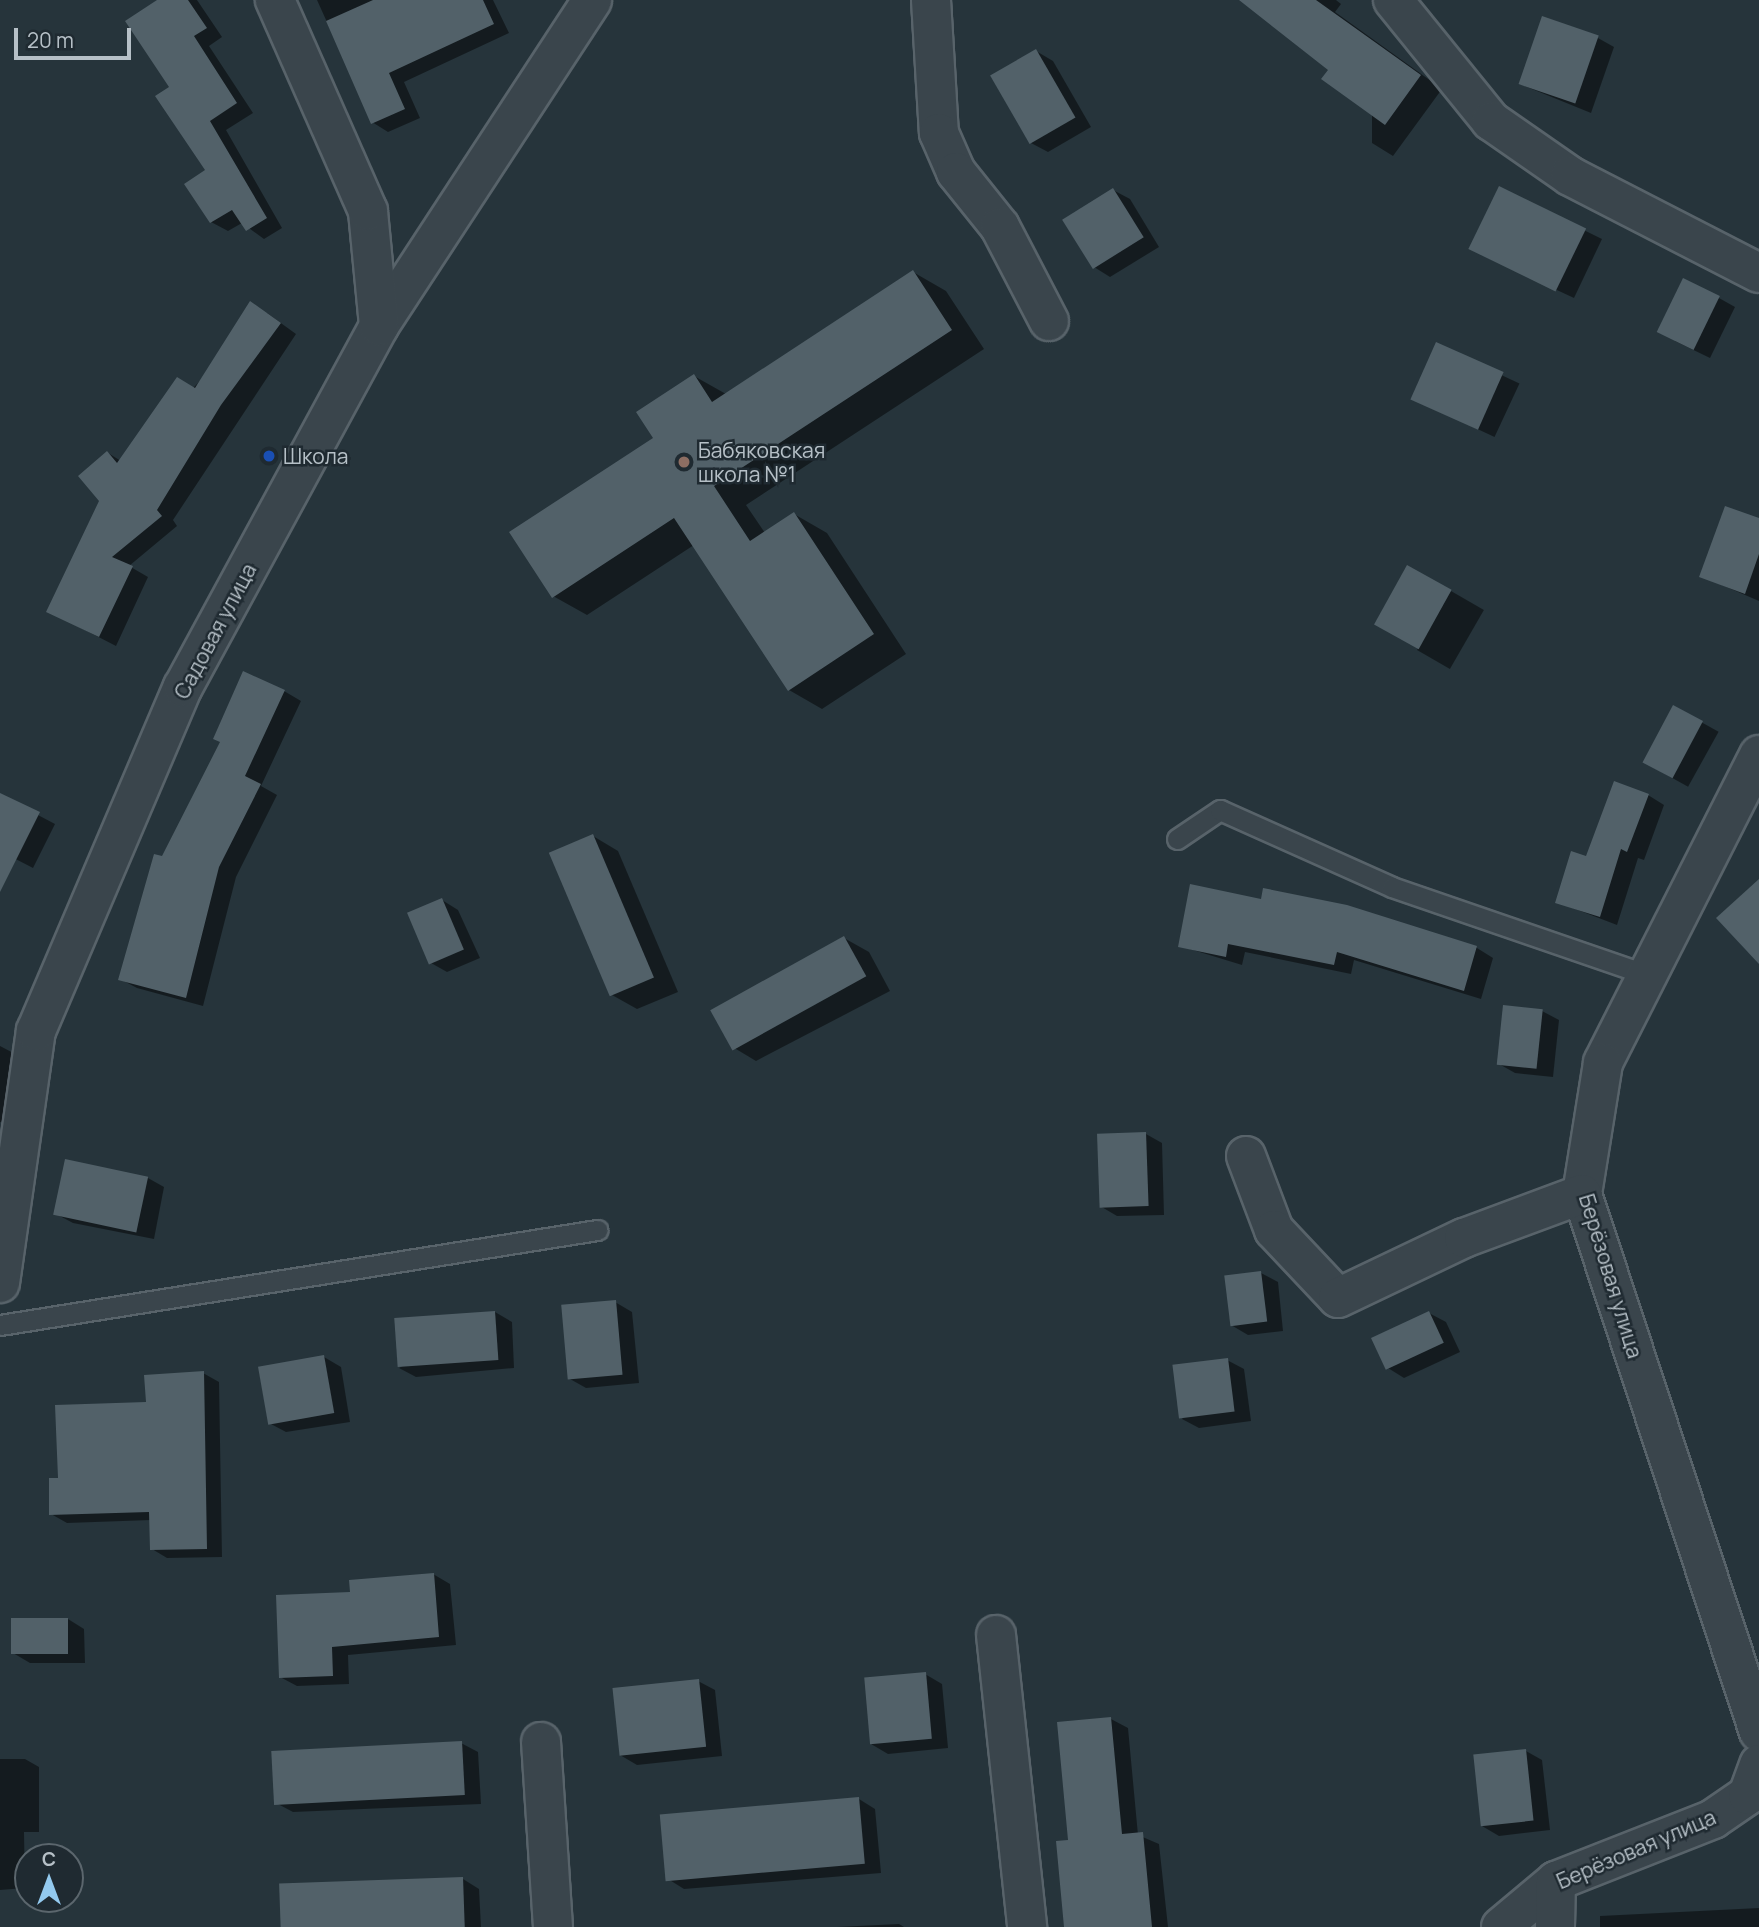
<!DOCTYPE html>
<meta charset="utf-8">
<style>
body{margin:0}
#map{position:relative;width:1759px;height:1927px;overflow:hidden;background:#26343b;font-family:Manrope,sans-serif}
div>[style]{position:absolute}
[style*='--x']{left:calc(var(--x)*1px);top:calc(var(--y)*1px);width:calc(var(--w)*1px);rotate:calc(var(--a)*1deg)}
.shadow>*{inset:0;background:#0007;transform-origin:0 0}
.building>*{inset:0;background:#526169;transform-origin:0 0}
.roads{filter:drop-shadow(2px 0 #58636a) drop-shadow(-2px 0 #58636a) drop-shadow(0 2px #58636a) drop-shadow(0 -2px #58636a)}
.lane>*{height:19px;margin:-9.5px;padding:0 9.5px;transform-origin:9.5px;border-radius:9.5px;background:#3a454c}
.street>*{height:38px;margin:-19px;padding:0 19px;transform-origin:19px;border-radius:19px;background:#3a454c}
.dots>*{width:19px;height:19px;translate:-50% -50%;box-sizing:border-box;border:4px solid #1f2a31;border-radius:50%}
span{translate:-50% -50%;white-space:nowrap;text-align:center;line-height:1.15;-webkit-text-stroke:5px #1f2a31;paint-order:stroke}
.poi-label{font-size:21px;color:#b6c0c7}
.left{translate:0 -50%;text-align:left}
.street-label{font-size:21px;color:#b6c0c7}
.north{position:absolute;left:14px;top:1843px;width:70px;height:70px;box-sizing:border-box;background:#1f2a31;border:2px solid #5b666d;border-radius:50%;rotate:0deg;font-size:19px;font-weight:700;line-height:28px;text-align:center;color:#b6c0c7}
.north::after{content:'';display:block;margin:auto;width:24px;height:32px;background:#93c9ee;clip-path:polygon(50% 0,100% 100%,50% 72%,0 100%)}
.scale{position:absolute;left:14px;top:28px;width:117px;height:32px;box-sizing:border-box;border:4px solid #b6c0c7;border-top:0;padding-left:9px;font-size:21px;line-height:24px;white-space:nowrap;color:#b6c0c7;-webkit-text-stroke:5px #1f2a31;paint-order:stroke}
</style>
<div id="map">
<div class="shadow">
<div style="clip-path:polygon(160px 0,197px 0,222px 37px,209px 46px,253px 113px,226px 130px,282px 228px,264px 239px,242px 223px,228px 231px,211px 222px,207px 171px,171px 88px)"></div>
<div style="clip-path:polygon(317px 0,493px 0,509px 33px,404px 82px,420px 118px,388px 132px,372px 122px)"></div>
<div style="clip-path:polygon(1242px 0,1336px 0,1341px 4px,1335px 12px,1442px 89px,1393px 156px,1372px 143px,1372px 114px,1330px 70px)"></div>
<div style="clip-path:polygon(1598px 38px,1614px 47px,1591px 113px,1520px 84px)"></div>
<div style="clip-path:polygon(1036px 51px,1053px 61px,1091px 127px,1048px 152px,1031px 143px)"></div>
<div style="clip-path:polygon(1500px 189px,1602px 239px,1574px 298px,1488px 258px)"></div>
<div style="clip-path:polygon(1113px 190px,1130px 199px,1159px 247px,1110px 277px,1094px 267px)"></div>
<div style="clip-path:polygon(913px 272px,946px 291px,984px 349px,746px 505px,765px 533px,794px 514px,827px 533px,906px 654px,822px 709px,789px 690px,694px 545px,587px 615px,553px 596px,694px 376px,726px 394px)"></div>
<div style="clip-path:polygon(1719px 298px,1735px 307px,1710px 358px,1675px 341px)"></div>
<div style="clip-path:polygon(267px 313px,296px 334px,173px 520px,177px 526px,129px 566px,148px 577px,116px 646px,48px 611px,101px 500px,108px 453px,121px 461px)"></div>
<div style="left:1437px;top:345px;width:91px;height:59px;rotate:25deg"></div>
<div style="clip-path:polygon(1759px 520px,1759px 601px,1701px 576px)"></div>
<div style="left:1451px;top:591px;width:38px;height:68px;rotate:30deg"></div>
<div style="clip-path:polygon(284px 691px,301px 701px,261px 786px,277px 795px,236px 877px,203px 1006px,137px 988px,120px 979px,163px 858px)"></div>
<div style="left:1674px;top:707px;width:51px;height:63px;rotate:29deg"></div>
<div style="clip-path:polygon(0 795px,55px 824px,33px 868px,0 851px)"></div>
<div style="clip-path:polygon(1648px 795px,1664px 805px,1644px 860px,1638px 858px,1617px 925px,1557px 902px,1587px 858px)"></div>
<div style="clip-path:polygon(593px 836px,618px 851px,678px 992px,637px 1009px,612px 995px)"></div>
<div style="clip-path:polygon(1264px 890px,1477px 948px,1493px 958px,1481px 999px,1354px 960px,1351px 974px,1245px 952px,1242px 965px,1180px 946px,1262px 901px)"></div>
<div style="clip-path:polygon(442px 900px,458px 910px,480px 958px,447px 972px,431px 963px)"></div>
<div style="clip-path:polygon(844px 938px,869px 952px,890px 991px,756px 1061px,731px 1046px)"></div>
<div style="clip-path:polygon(1542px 1011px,1559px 1020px,1553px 1077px,1515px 1073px,1499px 1064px)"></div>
<div style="clip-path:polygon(0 1046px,21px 1057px,5px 1123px,0 1122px)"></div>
<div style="clip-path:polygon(1146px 1134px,1162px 1143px,1164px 1215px,1117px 1216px,1100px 1206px)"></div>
<div style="clip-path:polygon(67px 1161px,148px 1178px,164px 1187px,154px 1239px,73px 1223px,56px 1214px)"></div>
<div style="clip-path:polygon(1261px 1273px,1278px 1282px,1283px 1331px,1248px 1335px,1231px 1325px)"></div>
<div style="clip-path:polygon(615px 1302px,632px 1312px,639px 1383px,586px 1388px,570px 1379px)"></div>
<div style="clip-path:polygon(495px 1312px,512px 1322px,514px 1368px,416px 1377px,399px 1368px)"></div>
<div style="clip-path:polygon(1429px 1313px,1446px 1322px,1460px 1352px,1404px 1378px,1388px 1368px)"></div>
<div style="clip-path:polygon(324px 1357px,341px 1367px,350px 1422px,286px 1432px,269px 1423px)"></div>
<div style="clip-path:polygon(1227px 1360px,1244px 1369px,1251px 1421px,1199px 1428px,1182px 1419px)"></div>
<div style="clip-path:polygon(203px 1373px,219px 1382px,222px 1557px,167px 1558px,152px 1549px,151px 1520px,67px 1523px,51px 1514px,60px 1480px,148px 1404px)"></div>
<div style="clip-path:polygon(433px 1574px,450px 1584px,456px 1645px,348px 1655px,349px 1684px,297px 1686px,280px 1677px,352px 1594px)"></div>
<div style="clip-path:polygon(68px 1619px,84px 1629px,85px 1663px,30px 1663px,13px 1653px)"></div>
<div style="clip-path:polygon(925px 1674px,942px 1684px,948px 1748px,888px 1754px,871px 1744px)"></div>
<div style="clip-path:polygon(698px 1681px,715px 1690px,722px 1756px,637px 1765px,620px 1755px)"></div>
<div style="clip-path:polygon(1111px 1719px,1128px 1728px,1138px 1835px,1159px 1844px,1168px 1927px,1078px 1927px,1070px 1841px)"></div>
<div style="clip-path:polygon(461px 1743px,478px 1752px,481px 1804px,293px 1812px,276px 1803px)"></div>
<div style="clip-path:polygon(1526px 1751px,1542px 1760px,1550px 1830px,1499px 1836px,1482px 1826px)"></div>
<div style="clip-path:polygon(0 1759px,25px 1759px,39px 1767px,39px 1832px,24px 1832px,25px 1888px,0 1890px)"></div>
<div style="clip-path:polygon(859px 1799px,875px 1809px,881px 1873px,684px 1889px,668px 1879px)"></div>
<div style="clip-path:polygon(463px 1879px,479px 1889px,481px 1927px,283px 1927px)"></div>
<div style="clip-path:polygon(1759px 1908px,1759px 1927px,1600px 1927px,1600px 1916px)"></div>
<div style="clip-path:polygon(899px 1924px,904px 1927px,837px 1927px)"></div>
</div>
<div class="building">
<div style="clip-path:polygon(157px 0,188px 0,207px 28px,194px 36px,237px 103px,210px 121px,267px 218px,246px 231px,232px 210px,210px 223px,184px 184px,205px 170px,155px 96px,169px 87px,125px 21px)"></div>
<div style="clip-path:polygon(373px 0,483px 0,494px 24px,389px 73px,405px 109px,371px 124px,326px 21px)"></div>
<div style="clip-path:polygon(1239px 0,1316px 0,1421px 75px,1385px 125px,1321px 79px,1328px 70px)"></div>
<div style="left:1542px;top:16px;width:60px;height:72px;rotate:19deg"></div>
<div style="left:1036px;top:49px;width:79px;height:53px;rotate:60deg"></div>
<div style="left:1499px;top:186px;width:97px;height:70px;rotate:26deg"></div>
<div style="left:1113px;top:188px;width:58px;height:60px;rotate:58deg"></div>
<div style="clip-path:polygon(913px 270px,952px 330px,714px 486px,750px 541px,794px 512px,874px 634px,788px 691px,674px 518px,552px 598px,509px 532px,653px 438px,636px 412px,694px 374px,712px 402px)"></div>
<div style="left:1683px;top:278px;width:41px;height:60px;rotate:26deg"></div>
<div style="clip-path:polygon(250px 301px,281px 323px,221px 405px,157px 510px,162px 516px,112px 557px,133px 566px,99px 637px,46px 612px,99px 501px,78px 476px,107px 451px,117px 463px,177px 377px,195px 388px)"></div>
<div style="left:1436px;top:342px;width:74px;height:63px;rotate:24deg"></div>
<div style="clip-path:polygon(1725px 506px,1759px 518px,1759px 554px,1745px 594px,1699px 577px)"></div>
<div style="left:1407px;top:565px;width:51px;height:68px;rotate:29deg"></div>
<div style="clip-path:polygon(243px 671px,285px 690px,245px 776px,261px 784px,219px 867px,186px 998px,118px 980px,154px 854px,162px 856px,220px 742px,213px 739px)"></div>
<div style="left:1673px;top:705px;width:34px;height:65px;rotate:28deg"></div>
<div style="clip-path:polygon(1614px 781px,1649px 794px,1627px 852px,1621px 849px,1600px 917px,1555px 903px,1571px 851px,1586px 856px)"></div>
<div style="clip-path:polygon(0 793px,40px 812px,0 892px)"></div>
<div style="left:593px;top:834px;width:156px;height:48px;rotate:67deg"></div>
<div style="clip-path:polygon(1759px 879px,1759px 964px,1716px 918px)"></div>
<div style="clip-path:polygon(1190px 884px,1261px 899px,1263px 888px,1347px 905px,1477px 946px,1464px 991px,1337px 952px,1334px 965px,1228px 944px,1226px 957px,1178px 947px)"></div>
<div style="left:442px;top:898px;width:56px;height:38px;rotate:67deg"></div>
<div style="left:844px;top:936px;width:46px;height:153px;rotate:61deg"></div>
<div style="left:1503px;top:1005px;width:40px;height:60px;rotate:6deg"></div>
<div style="left:1146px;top:1132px;width:74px;height:49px;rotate:88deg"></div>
<div style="left:65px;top:1159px;width:85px;height:57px;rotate:12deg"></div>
<div style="left:1261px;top:1271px;width:51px;height:37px;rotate:83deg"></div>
<div style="left:616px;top:1300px;width:75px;height:55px;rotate:85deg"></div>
<div style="left:495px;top:1311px;width:49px;height:101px;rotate:86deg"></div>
<div style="left:1429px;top:1311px;width:35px;height:64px;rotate:65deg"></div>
<div style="left:324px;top:1355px;width:59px;height:67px;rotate:80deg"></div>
<div style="left:1228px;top:1358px;width:54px;height:56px;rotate:83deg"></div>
<div style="clip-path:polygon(204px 1371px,207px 1549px,150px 1550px,149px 1512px,49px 1515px,49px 1478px,58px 1478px,55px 1405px,146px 1402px,144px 1375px)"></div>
<div style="clip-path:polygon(434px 1573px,439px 1637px,332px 1647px,333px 1676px,279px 1678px,276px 1595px,350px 1592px,349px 1580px)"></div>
<div style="left:11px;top:1618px;width:57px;height:36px"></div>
<div style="left:926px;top:1672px;width:67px;height:62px;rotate:85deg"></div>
<div style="left:699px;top:1679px;width:68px;height:87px;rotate:84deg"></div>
<div style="clip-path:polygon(1111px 1717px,1122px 1834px,1143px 1832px,1152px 1927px,1064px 1927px,1056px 1841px,1068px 1840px,1057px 1722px)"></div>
<div style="left:462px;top:1741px;width:54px;height:191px;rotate:87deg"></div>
<div style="left:1526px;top:1749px;width:72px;height:53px;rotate:84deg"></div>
<div style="left:859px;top:1797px;width:67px;height:200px;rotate:85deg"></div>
<div style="left:463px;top:1877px;width:50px;height:184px;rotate:88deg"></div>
</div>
<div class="roads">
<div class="lane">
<div style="--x:1177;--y:839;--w:52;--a:-34"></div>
<div style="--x:1220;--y:810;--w:188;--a:24.1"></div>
<div style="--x:1392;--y:887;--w:271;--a:19"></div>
<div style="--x:0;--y:1325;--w:605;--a:-9.04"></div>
</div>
<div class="street">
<div style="--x:931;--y:0;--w:133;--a:86.6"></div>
<div style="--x:939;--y:133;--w:43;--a:66.4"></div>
<div style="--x:956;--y:172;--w:70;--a:51.3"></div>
<div style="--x:1000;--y:227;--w:106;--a:62.5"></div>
<div style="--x:1393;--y:0;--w:156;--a:51"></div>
<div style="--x:1491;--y:121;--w:96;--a:34.8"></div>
<div style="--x:1570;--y:176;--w:212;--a:27.2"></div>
<div style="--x:379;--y:326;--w:389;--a:-56.8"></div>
<div style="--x:1759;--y:755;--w:345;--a:116.9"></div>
<div style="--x:1603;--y:1063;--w:133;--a:99.1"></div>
<div style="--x:1582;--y:1194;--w:566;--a:71.79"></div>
<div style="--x:1246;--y:1156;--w:79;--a:69.3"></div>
<div style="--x:1274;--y:1230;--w:93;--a:46.7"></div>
<div style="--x:1338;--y:1298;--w:140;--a:-25.5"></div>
<div style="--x:1464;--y:1238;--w:126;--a:-20.4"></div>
<div style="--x:0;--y:1283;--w:255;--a:-81.9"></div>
<div style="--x:36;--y:1031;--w:374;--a:-66.9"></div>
<div style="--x:183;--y:687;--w:411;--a:-61.5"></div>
<div style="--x:379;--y:326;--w:116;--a:-95.5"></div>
<div style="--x:368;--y:211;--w:231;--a:-113.8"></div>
<div style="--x:996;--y:1635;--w:294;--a:83.9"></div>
<div style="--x:541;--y:1742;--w:185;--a:86.3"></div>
<div style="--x:1501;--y:1927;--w:72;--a:-39.9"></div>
<div style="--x:1556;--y:1881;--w:169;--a:-21.5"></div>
<div style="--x:1713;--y:1819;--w:42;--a:-34.4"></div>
<div style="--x:1748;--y:1795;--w:33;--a:-70"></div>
<div style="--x:1555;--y:1927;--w:46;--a:-88.8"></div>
</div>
</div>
<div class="dots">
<div style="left:269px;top:456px;background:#1a4fb4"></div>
<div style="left:684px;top:462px;background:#8d6e63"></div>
</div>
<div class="poi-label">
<span class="left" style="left:698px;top:462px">Бабяковская<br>школа №1</span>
<span class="left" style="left:283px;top:456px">Школа</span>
</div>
<div class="street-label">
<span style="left:215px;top:631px;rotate:-62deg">Садовая улица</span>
<span style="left:1611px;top:1276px;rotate:73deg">Берёзовая улица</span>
<span style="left:1636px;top:1849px;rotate:-23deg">Берёзовая улица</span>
</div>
<div class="north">С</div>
<div class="scale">20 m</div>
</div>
